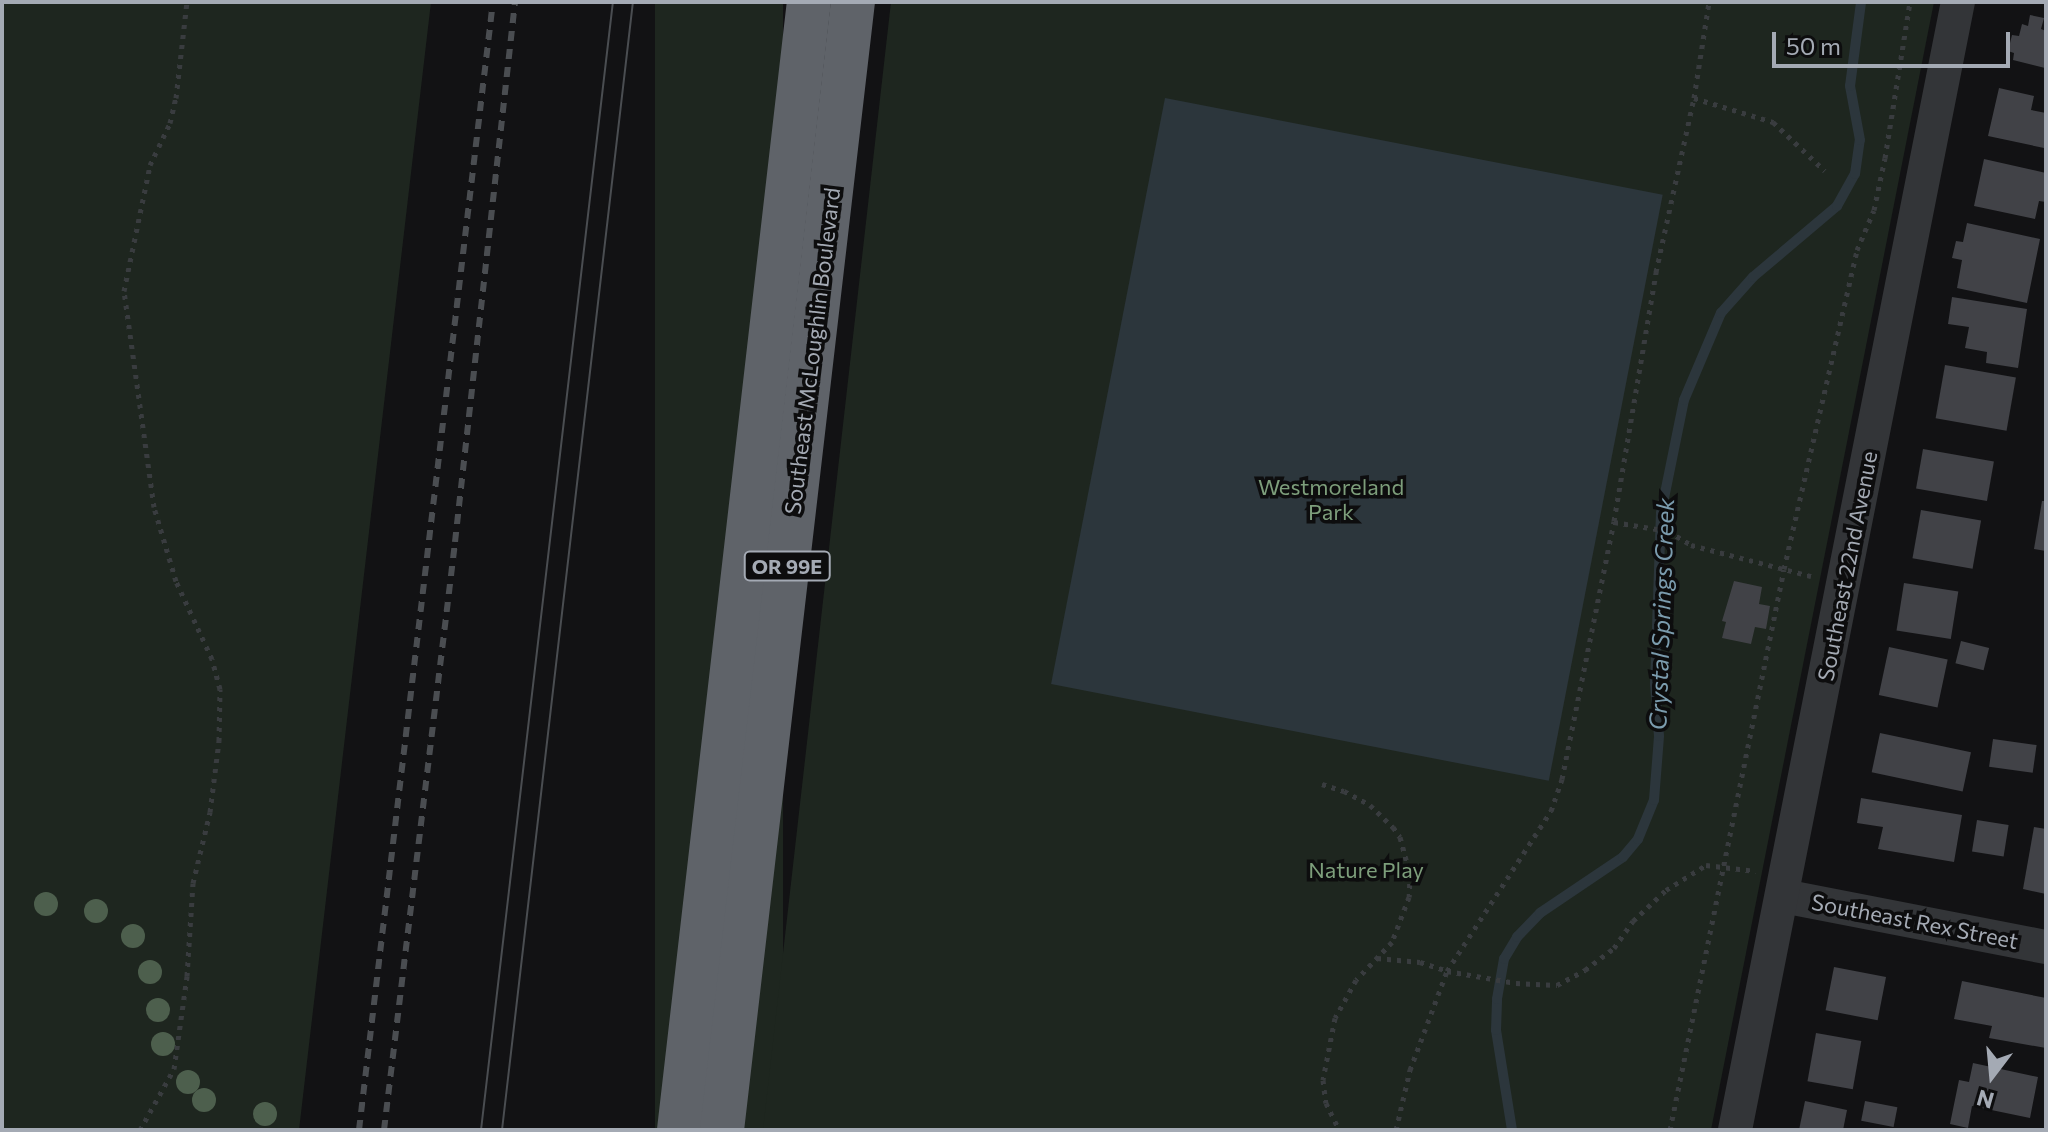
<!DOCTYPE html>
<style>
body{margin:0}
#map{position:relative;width:2048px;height:1132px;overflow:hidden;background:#121214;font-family:Commissioner,sans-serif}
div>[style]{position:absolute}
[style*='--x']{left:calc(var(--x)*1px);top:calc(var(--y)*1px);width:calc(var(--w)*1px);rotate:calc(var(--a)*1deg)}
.green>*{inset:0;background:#1e261f;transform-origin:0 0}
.water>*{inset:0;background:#2c363c;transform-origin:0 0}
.stream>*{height:10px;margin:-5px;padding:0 5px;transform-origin:5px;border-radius:5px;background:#2c363c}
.building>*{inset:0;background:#414247;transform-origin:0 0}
.path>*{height:5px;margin-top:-2.5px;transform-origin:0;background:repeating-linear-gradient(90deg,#393c3f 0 4px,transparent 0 10px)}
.street>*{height:34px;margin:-17px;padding:0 17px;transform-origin:17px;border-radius:17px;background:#333538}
.highway>*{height:44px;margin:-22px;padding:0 22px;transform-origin:22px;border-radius:22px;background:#5f6369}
.tram>*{height:2px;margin:-1px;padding:0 1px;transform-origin:1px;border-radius:1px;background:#4a4d51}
.rail>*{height:6px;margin-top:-3px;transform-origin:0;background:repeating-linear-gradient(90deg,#4a4d51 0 10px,transparent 0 18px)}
.trees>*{width:24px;height:24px;margin:-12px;border-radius:50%;background:#4d5f4d}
span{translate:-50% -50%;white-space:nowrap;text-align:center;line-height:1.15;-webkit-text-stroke:7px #0d0d0e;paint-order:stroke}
.shield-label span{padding:2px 6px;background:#0d0d0e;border:2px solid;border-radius:6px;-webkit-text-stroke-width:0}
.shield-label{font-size:20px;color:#a4aab4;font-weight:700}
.street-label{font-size:22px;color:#a4aab4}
.park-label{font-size:22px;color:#7d9e7b}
.water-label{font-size:24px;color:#7b9cae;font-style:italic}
.frame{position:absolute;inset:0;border:4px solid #a4aab4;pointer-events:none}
.north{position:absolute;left:1952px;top:1036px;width:80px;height:80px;-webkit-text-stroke:6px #0d0d0e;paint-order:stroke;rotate:196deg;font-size:22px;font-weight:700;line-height:32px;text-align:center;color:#a4aab4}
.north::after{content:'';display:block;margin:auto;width:28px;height:36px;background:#a4aab4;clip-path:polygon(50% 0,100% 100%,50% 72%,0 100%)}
.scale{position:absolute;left:1772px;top:32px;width:238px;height:36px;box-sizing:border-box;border:4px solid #a4aab4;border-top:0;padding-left:10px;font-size:24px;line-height:28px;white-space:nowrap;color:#a4aab4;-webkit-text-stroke:6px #0d0d0e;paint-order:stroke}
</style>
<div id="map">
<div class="green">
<div style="clip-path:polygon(2px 2px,431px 2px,299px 1130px,2px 1130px)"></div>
<div style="left:655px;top:2px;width:128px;height:1136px"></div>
<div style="clip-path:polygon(891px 2px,1934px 2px,1711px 1130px,763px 1130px)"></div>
</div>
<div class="water">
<div style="left:1165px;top:98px;width:507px;height:597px;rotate:11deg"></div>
</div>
<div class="stream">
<div style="--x:1512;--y:1130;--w:101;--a:-99.1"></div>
<div style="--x:1496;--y:1030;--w:31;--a:-88"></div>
<div style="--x:1497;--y:999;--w:41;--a:-80.1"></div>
<div style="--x:1504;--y:959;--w:26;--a:-59"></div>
<div style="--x:1517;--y:937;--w:33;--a:-46"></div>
<div style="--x:1540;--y:913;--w:100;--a:-34"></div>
<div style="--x:1623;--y:857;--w:23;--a:-50"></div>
<div style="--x:1638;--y:839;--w:42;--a:-67.7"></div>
<div style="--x:1654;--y:800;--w:64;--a:-85.5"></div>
<div style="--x:1659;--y:736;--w:52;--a:-94.4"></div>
<div style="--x:1655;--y:684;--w:171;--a:-88"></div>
<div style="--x:1661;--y:513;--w:115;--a:-78.5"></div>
<div style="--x:1684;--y:400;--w:95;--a:-67"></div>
<div style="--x:1721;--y:313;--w:48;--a:-48.4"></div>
<div style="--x:1753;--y:277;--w:110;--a:-40.2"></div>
<div style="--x:1837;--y:206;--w:37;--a:-61"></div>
<div style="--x:1855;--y:174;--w:34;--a:-82"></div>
<div style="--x:1860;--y:140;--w:55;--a:-100.5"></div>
<div style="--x:1850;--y:86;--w:85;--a:-82.5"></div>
</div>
<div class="building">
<div style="clip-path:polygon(2030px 15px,2044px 18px,2041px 29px,2046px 31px,2045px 68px,2013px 60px,2014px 53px,2008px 51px,2012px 35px,2019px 36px,2022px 24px,2028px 26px)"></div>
<div style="clip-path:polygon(1999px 88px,2034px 96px,2031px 110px,2046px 113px,2044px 148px,1988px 136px)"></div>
<div style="clip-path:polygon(1984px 159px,2046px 173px,2046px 202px,2039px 201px,2035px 219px,1974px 206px)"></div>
<div style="clip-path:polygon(1967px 223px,2040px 239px,2027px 303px,1957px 288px,1962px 260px,1952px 258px,1956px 241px,1963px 242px)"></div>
<div style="clip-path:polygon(1952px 297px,2027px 309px,2018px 368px,1986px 363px,1987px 352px,1965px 348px,1969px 327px,1948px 324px)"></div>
<div style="left:1945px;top:365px;width:72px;height:54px;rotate:10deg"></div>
<div style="left:1923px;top:449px;width:72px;height:40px;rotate:10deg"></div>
<div style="clip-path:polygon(2042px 501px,2046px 501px,2046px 551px,2034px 549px)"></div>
<div style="left:1921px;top:510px;width:61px;height:49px;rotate:10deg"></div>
<div style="clip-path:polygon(1734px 581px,1762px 587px,1759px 604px,1770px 606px,1766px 629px,1755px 627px,1751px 644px,1722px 638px,1726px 622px,1722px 621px)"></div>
<div style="left:1904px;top:583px;width:55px;height:48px;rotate:9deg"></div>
<div style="left:1961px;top:641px;width:29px;height:23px;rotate:14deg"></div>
<div style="left:1889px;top:647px;width:60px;height:49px;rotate:12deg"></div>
<div style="left:1880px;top:733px;width:93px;height:40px;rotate:12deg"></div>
<div style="left:1993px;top:739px;width:44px;height:28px;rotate:8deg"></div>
<div style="clip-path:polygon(1861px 798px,1962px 815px,1954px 862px,1878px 849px,1883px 827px,1857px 823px)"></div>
<div style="left:1977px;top:820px;width:32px;height:32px;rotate:9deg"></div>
<div style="clip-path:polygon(2034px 827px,2046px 829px,2046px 894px,2023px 889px)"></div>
<div style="left:1834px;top:967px;width:53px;height:44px;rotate:11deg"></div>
<div style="clip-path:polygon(1962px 981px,2046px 998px,2046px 1048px,1989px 1038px,1992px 1026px,1954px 1019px)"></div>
<div style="left:1816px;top:1033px;width:46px;height:49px;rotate:10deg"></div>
<div style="clip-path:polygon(1973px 1063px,2038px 1077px,2030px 1118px,1972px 1106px,1968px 1128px,1950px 1124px,1959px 1080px,1969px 1082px)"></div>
<div style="clip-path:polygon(1805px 1101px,1847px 1110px,1843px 1130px,1799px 1130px)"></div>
<div style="left:1865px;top:1101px;width:33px;height:20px;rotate:11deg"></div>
</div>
<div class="path">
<div style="--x:1694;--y:98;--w:83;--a:16.9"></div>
<div style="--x:1773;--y:122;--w:71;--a:43.3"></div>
<div style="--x:1614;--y:522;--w:55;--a:9.5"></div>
<div style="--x:1668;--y:531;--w:27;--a:31"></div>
<div style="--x:1691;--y:545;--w:124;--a:14.5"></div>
<div style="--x:1322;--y:784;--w:23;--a:18"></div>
<div style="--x:1344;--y:791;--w:30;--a:28"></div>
<div style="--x:1370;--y:805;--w:32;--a:44"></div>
<div style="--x:1393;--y:827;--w:12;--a:55"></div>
<div style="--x:1400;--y:837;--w:38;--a:75"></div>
<div style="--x:1410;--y:874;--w:23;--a:92"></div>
<div style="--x:1409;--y:897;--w:48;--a:110.7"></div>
<div style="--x:1392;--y:942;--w:52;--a:133.5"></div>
<div style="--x:1356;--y:980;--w:43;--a:118.9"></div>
<div style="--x:1335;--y:1018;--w:63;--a:101"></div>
<div style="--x:1323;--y:1080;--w:23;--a:83"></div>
<div style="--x:1326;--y:1103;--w:30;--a:64"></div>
<div style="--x:1377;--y:958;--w:43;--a:5.3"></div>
<div style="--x:1420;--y:962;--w:28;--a:18"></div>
<div style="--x:1447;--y:971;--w:70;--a:9.9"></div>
<div style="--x:1516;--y:983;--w:41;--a:2.8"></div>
<div style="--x:1557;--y:985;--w:32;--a:-28"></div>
<div style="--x:1585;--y:970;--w:36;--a:-37"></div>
<div style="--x:1614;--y:948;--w:33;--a:-55"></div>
<div style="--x:1633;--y:921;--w:45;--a:-43.2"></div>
<div style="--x:1666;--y:890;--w:47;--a:-32"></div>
<div style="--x:1706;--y:865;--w:50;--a:6.8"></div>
<div style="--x:140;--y:1130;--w:70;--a:-60.9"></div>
<div style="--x:174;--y:1069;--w:94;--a:-82"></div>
<div style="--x:187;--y:976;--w:93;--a:-86.3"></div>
<div style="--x:193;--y:883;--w:73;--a:-76.5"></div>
<div style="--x:210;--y:812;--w:72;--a:-82.8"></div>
<div style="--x:219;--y:741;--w:52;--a:-88.9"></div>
<div style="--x:220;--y:689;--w:31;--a:-105"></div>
<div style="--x:212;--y:659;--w:86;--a:-114.8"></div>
<div style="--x:176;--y:581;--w:77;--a:-106.6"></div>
<div style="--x:154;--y:507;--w:218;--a:-97.9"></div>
<div style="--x:124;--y:291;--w:129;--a:-78.3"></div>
<div style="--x:150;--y:165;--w:47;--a:-64.5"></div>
<div style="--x:170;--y:123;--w:26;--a:-77"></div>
<div style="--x:176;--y:98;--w:97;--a:-83.5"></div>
<div style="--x:1396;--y:1130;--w:62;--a:-76.9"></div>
<div style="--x:1410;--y:1070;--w:106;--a:-69.5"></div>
<div style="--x:1447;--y:971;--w:191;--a:-57"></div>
<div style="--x:1551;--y:811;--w:34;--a:-71"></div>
<div style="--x:1562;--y:779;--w:263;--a:-78.6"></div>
<div style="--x:1614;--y:521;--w:253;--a:-80.4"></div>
<div style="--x:1656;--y:272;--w:178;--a:-77.7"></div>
<div style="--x:1694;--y:98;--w:97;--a:-81.1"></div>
<div style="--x:1670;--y:1130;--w:572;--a:-78.51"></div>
<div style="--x:1784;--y:569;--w:327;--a:-77.1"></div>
<div style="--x:1857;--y:250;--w:43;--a:-67"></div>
<div style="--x:1874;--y:210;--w:53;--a:-78.1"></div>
<div style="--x:1885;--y:158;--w:158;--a:-80.9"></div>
</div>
<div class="street">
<div style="--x:1783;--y:896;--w:268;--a:11"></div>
<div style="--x:1735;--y:1130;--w:1150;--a:-78.82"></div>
</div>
<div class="highway">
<div style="--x:679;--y:1130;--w:1135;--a:-83.43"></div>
<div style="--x:722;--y:1130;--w:1136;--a:-83.38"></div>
</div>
<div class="tram">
<div style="--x:481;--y:1130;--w:1136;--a:-83.33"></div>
<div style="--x:502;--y:1130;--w:1136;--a:-83.38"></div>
</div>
<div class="rail">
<div style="--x:359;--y:1130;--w:1136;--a:-83.23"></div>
<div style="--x:384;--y:1130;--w:592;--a:-83.11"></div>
<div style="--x:455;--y:542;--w:543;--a:-83.66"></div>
</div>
<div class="trees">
<div style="left:46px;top:904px"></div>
<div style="left:96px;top:911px"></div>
<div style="left:133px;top:936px"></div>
<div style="left:150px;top:972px"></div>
<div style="left:158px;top:1010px"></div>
<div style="left:163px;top:1044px"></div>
<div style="left:188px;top:1082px"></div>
<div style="left:204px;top:1100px"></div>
<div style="left:265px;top:1114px"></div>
</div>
<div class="shield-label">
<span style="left:787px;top:566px">OR 99E</span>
</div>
<div class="street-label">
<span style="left:812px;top:351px;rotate:-83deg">Southeast McLoughlin Boulevard</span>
<span style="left:1847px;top:566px;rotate:-79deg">Southeast 22nd Avenue</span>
<span style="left:1915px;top:921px;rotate:11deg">Southeast Rex Street</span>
</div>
<div class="park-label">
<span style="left:1331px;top:499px">Westmoreland<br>Park</span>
<span style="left:1366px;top:870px">Nature Play</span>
</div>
<div class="water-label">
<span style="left:1661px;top:614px;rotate:-88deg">Crystal Springs Creek</span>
</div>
<div class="frame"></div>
<div class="north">N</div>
<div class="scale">50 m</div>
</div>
